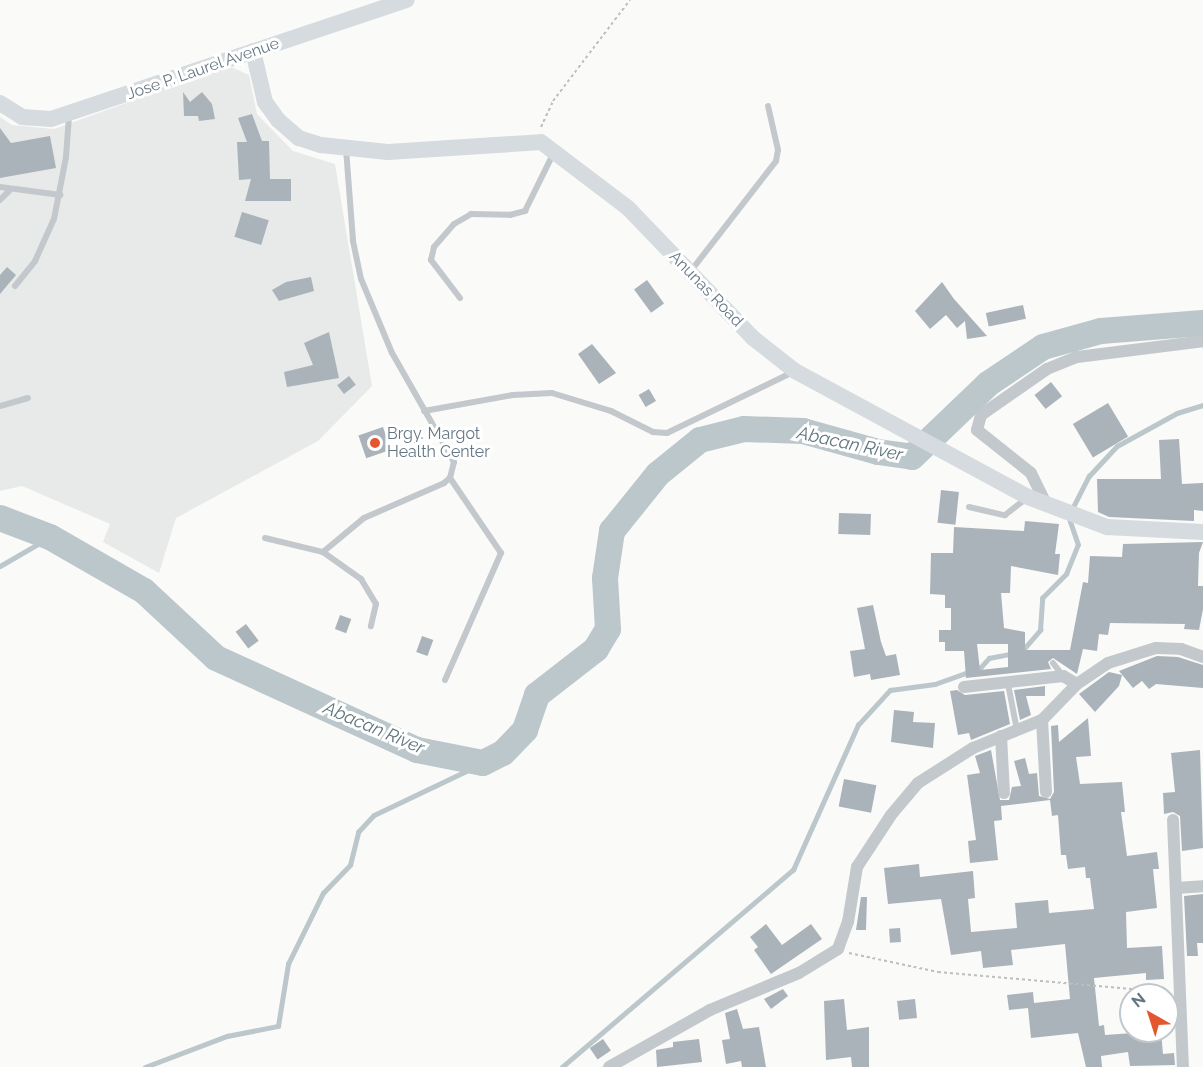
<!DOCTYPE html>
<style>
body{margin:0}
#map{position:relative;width:1203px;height:1067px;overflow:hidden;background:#fafaf8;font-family:Raleway,sans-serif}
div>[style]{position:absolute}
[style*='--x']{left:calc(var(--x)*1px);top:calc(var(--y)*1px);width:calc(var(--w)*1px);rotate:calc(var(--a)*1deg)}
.built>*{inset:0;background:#e8e9e9}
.stream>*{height:4.5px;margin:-2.25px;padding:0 2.25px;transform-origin:2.25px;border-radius:2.25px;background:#bbc7cb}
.river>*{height:26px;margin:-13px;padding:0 13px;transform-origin:13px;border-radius:13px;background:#bbc7cb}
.building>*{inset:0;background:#aab3b9;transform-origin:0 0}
.path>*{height:2px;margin-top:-1px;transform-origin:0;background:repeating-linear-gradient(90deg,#bbbfc2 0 3px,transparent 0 6px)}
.lane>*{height:6px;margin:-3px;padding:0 3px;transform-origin:3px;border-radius:3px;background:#c3c8cc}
.street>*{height:12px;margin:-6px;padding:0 6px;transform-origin:6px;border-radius:6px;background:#c3c8cc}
.secondary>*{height:16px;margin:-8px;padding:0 8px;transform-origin:8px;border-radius:8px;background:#d6dbdf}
.dots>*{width:16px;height:16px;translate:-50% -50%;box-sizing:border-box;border:3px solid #fff;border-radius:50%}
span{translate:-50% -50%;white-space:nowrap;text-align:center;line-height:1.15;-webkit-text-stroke:6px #fff;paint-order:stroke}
.street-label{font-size:16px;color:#657683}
.poi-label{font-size:16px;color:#657683}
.left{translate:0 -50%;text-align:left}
.water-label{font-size:18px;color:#60757c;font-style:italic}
.north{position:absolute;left:1119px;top:983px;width:60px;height:60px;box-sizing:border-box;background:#fff;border:2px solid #c1c8cd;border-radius:50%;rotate:321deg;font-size:16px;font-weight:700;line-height:24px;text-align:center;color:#657683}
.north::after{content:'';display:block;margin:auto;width:21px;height:27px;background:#e4572e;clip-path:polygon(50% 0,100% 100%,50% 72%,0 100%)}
</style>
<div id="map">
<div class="built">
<div style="clip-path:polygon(229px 66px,249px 75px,257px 114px,293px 151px,335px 164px,372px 386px,318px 441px,176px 518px,159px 573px,103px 542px,110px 524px,22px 486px,0 491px,0 117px,12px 125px,54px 129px)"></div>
</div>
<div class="stream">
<div style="--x:1072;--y:509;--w:37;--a:-63"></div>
<div style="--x:1089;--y:476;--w:41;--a:-47"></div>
<div style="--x:1117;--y:446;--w:68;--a:-28.8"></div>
<div style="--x:1177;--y:413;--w:27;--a:-17"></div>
<div style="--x:0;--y:566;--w:58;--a:-30.1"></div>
<div style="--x:1022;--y:651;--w:28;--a:-49"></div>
<div style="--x:1040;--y:630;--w:32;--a:-86"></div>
<div style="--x:1042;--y:598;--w:34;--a:-45"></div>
<div style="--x:1066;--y:574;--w:31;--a:-68"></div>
<div style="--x:1078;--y:545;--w:31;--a:-109"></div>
<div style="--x:145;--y:1067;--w:88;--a:-20.7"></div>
<div style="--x:227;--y:1036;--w:52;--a:-11.1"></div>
<div style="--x:278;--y:1026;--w:63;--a:-80.8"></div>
<div style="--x:288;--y:964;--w:79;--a:-63.8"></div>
<div style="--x:323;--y:893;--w:39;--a:-46"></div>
<div style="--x:350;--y:865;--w:34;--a:-76"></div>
<div style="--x:358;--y:832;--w:23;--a:-47"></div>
<div style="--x:374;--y:815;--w:121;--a:-25.5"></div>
<div style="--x:562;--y:1067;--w:304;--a:-40.5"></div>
<div style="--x:793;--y:870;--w:159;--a:-65.9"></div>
<div style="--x:858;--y:725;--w:47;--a:-47.6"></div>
<div style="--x:890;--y:690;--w:45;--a:-7.6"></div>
<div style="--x:935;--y:684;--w:48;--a:-19.6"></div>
<div style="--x:980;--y:668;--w:13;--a:-48"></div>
<div style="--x:989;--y:658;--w:25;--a:-11"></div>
</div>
<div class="river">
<div style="--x:0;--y:518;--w:53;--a:20.8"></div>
<div style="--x:50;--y:537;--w:108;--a:29.9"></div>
<div style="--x:144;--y:591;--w:98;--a:42.9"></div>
<div style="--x:216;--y:658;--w:221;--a:24.6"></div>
<div style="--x:417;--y:750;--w:67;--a:11.1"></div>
<div style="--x:483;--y:763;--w:22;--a:-27"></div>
<div style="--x:503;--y:753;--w:32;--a:-46"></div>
<div style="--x:525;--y:730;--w:37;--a:-71"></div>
<div style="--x:537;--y:695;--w:75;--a:-37.9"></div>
<div style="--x:596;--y:649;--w:23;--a:-59"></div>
<div style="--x:608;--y:629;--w:51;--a:-93.4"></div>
<div style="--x:605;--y:578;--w:48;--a:-81.5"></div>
<div style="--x:612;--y:531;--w:73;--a:-51.1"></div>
<div style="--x:658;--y:474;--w:54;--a:-39"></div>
<div style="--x:700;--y:440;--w:45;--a:-14"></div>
<div style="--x:744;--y:429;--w:59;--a:1.9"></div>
<div style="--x:803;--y:431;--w:78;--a:15.6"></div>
<div style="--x:878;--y:452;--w:34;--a:8"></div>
<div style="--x:912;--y:457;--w:105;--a:-43.8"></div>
<div style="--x:988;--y:384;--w:66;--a:-33.9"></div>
<div style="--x:1043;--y:347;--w:60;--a:-15.4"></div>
<div style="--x:1101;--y:331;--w:102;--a:-4.5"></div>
</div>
<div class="building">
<div style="clip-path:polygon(183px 92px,190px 102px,202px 92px,212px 104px,215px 119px,199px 121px,198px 116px,184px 116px)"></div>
<div style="clip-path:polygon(252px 114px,262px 141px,269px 141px,270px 179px,291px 179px,291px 201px,245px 201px,251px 179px,239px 180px,237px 142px,247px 142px,238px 118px)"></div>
<div style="clip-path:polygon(0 128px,11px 143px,50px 136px,56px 168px,0 178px)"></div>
<div style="left:242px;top:212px;width:28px;height:26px;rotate:17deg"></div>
<div style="clip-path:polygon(7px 267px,16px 275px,0 294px,0 275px)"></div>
<div style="clip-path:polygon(311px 277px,314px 291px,279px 301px,272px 290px,286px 282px)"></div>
<div style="left:647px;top:280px;width:29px;height:16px;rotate:54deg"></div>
<div style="clip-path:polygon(942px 282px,954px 299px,987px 336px,967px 339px,965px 321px,957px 328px,946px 315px,930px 329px,915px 311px)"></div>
<div style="left:1023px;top:305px;width:14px;height:38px;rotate:78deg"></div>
<div style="clip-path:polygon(329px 332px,339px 378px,287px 387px,284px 372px,313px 365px,304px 343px)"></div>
<div style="clip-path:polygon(592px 344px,616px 373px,599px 384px,578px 354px)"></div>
<div style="left:349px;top:376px;width:11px;height:15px;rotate:52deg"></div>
<div style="left:1051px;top:382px;width:18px;height:21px;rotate:52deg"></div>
<div style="left:649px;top:389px;width:14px;height:12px;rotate:60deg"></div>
<div style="left:1108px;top:403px;width:39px;height:41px;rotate:59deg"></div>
<div style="left:383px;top:427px;width:24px;height:26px;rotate:71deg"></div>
<div style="clip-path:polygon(1179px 439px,1182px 484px,1203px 483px,1203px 511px,1194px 510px,1194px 521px,1109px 517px,1098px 512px,1097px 479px,1161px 479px,1159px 440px)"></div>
<div style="left:941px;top:490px;width:18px;height:33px;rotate:6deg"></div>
<div style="left:839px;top:513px;width:32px;height:21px;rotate:2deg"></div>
<div style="clip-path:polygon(evenodd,1025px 521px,1059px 524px,1055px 554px,1060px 554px,1058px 575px,1011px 566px,1010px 593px,1001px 593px,1004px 628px,1025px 632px,1025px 650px,1070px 650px,1083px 582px,1088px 583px,1090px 556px,1122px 557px,1123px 544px,1203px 542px,1199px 553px,1198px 586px,1203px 586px,1203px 609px,1199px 630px,1184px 629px,1185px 624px,1110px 623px,1108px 635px,1099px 634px,1097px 651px,1083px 649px,1077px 674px,1053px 658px,1048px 662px,1051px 669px,966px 678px,964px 651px,945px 651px,945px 642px,939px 642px,939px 630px,951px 630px,951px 608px,945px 608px,945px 595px,930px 594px,931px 553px,953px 553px,954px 527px,1024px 531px,1025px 521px,977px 644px,1008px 644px,1008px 667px,980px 670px,977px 644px)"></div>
<div style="clip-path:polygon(873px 605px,881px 642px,886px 656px,896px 654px,900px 675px,871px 680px,870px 674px,854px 677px,850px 651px,865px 649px,857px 608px)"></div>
<div style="left:340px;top:615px;width:12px;height:15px;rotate:20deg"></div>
<div style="left:246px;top:624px;width:21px;height:13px;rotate:53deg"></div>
<div style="left:422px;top:636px;width:12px;height:17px;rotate:20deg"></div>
<div style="clip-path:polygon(1157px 656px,1178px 657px,1203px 665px,1203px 688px,1156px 684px,1149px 689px,1142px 681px,1133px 688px,1119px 671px)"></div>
<div style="clip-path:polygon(1109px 672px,1122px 675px,1119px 686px,1095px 712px,1079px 694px)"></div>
<div style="clip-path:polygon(1045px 686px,1045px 696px,1026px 696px,1031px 715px,1020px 720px,1014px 690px)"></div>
<div style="clip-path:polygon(957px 690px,965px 695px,1004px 691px,1010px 724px,971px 740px,969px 733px,958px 735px,950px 691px)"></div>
<div style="clip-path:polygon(894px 710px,914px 712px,913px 722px,935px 723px,933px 748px,891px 742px)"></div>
<div style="clip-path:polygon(1088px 718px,1091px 756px,1076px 757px,1080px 784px,1122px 782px,1125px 812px,1121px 812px,1127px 856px,1157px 852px,1159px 869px,1153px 869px,1157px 908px,1126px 912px,1127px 948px,1162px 946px,1164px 979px,1146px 980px,1146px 973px,1094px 978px,1099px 1026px,1104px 1025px,1105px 1035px,1161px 1031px,1163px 1054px,1174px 1053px,1175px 1065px,1130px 1066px,1128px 1052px,1101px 1056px,1102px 1067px,1086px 1067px,1078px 1033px,1031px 1038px,1028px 1008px,1009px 1010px,1007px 995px,1033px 992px,1034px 1003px,1070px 999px,1065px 944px,1011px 950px,1013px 965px,983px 968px,981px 951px,951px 955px,941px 899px,888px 904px,884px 868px,919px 864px,920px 877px,973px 871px,975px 898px,968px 899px,971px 932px,1017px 928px,1015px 903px,1048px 900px,1049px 913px,1094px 909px,1090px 878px,1086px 878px,1085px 867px,1068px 869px,1066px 855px,1061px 855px,1058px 815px,1052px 816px,1050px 800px,1001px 806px,1002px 820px,994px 821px,998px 860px,970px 863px,968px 841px,976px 840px,967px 775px,980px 773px,975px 756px,991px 750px,1000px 800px,1009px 800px,1012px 787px,1021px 786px,1014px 761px,1025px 758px,1029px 774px,1037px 773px,1039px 796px,1050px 799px,1054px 792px,1051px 726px,1058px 725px,1059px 742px)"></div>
<div style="clip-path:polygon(1200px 750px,1203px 848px,1182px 851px,1180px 816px,1173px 812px,1164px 814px,1163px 793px,1175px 792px,1171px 753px)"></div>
<div style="left:844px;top:779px;width:33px;height:28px;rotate:11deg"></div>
<div style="clip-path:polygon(1203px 894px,1203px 943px,1197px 943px,1198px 956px,1187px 956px,1184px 896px)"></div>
<div style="clip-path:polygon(861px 897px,867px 897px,866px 930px,856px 930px)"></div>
<div style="clip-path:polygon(766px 924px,782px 945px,811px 924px,822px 939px,771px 974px,754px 950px,758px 947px,750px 937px)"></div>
<div style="left:900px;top:928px;width:14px;height:11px;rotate:86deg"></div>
<div style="clip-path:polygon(783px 989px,788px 996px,771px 1009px,764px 999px)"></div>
<div style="clip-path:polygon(844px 999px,847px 1030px,869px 1027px,869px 1067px,852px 1067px,851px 1057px,826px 1060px,824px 1001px)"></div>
<div style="left:915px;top:999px;width:19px;height:18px;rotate:84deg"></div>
<div style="clip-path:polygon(737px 1009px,743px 1029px,759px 1027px,766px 1067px,742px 1067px,741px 1061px,726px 1064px,722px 1040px,730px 1039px,725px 1013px)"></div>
<div style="left:603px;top:1039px;width:14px;height:16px;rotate:56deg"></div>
<div style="clip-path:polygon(699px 1039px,702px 1062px,657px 1067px,656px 1050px,673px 1047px,673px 1042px)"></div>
</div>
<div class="path">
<div style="--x:541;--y:127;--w:29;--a:-65"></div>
<div style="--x:553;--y:101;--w:127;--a:-52.7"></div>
<div style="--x:849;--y:953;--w:91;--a:12.1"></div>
<div style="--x:938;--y:972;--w:231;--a:5"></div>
</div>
<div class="lane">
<div style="--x:0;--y:187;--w:61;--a:7.6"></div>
<div style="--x:0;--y:200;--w:13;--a:-45"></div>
<div style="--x:690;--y:272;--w:140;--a:-52.2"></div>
<div style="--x:776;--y:161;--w:11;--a:-80"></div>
<div style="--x:778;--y:150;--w:45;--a:-102.8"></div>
<div style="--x:15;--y:286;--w:32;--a:-51"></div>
<div style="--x:35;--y:261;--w:46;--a:-65.7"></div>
<div style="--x:54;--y:219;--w:63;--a:-79"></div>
<div style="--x:66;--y:157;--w:41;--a:-85.8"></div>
<div style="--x:460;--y:298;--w:48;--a:-127.3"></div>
<div style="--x:431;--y:260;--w:13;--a:-77"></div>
<div style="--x:434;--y:247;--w:30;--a:-49"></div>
<div style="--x:454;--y:224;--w:20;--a:-30"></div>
<div style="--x:471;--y:214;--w:39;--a:1"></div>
<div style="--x:510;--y:215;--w:16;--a:-15"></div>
<div style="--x:525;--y:211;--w:64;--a:-63.8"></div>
<div style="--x:0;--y:406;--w:29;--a:-16"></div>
<div style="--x:424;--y:411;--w:90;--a:-10.2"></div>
<div style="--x:513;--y:395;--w:39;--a:-3"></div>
<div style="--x:552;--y:393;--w:62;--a:17"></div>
<div style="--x:611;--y:411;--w:47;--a:26.6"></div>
<div style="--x:653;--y:432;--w:14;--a:4"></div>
<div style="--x:667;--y:433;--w:140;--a:-25.8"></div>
<div style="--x:969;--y:507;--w:37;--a:13"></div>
<div style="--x:1005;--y:515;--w:28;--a:-38"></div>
<div style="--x:265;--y:538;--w:60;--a:13.6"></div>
<div style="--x:323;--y:552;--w:47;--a:35.4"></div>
<div style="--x:361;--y:579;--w:29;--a:59"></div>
<div style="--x:376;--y:604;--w:23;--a:103"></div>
<div style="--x:323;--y:552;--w:53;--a:-39.7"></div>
<div style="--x:364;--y:518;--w:87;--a:-23.6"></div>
<div style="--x:444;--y:483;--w:8;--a:-40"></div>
<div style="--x:450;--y:478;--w:16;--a:-76"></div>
<div style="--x:454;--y:462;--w:125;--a:-119.6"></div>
<div style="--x:392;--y:353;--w:80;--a:-112.7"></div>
<div style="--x:361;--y:279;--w:40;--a:-102"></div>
<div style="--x:353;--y:240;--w:91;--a:-94.4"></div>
<div style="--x:1053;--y:663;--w:16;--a:52"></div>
<div style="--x:445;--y:680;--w:139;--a:-66.2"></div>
<div style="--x:501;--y:553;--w:91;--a:-124.2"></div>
<div style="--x:1009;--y:689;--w:42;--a:79"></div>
</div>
<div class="street">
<div style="--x:1046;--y:504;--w:34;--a:-116"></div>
<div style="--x:1031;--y:473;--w:69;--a:-141.5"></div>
<div style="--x:977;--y:430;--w:16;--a:-75"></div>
<div style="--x:981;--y:415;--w:80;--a:-34.9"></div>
<div style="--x:1047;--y:369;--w:32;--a:-22"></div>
<div style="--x:1077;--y:357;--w:127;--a:-7.2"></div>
<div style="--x:964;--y:687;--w:100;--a:-6.3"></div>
<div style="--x:1063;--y:676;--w:16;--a:30"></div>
<div style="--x:1042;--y:720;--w:72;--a:86.8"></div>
<div style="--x:1001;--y:736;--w:57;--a:87"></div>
<div style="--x:1173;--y:820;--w:247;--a:87.7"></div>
<div style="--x:1176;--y:888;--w:27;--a:-4"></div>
<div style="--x:609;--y:1067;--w:116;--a:-29.4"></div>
<div style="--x:710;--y:1010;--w:96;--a:-22.6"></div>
<div style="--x:799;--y:973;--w:46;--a:-31.6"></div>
<div style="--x:838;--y:949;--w:29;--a:-70"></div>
<div style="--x:848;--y:922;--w:56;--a:-80.7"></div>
<div style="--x:857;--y:867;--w:62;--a:-56.8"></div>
<div style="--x:891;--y:815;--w:42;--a:-49.8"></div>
<div style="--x:918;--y:783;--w:65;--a:-32.5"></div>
<div style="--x:973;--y:748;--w:74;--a:-22.1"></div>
<div style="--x:1042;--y:720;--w:50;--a:-45.8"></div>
<div style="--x:1077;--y:684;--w:37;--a:-34"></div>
<div style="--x:1108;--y:663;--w:50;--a:-17.4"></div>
<div style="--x:1156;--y:648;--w:25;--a:2"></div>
<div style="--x:1181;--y:649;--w:23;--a:20"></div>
</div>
<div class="secondary">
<div style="--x:253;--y:51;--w:52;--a:76.8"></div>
<div style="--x:265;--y:102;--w:22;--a:54"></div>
<div style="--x:278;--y:120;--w:28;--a:41"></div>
<div style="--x:299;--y:138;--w:23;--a:18"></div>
<div style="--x:321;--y:145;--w:67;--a:6"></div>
<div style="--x:388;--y:152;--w:153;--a:-3.7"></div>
<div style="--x:541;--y:142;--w:109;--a:37.2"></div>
<div style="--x:628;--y:208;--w:180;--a:46.1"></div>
<div style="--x:753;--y:338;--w:53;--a:38.2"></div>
<div style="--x:795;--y:371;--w:265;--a:28.4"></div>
<div style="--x:1028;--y:497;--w:85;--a:20.8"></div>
<div style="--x:1107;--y:527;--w:96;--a:3"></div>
<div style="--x:0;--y:103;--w:26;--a:32"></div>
<div style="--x:22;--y:117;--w:29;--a:4"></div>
<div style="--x:51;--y:119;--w:375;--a:-18.5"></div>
</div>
<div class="dots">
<div style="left:375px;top:443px;background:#e4572e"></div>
</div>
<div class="street-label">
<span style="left:203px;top:69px;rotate:-19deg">Jose P. Laurel Avenue</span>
<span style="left:706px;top:289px;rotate:46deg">Anunas Road</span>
</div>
<div class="poi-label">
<span class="left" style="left:387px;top:443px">Brgy. Margot<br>Health Center</span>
</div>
<div class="water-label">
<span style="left:850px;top:444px;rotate:12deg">Abacan River</span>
<span style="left:374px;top:728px;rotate:23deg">Abacan River</span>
</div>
<div class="north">N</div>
</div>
